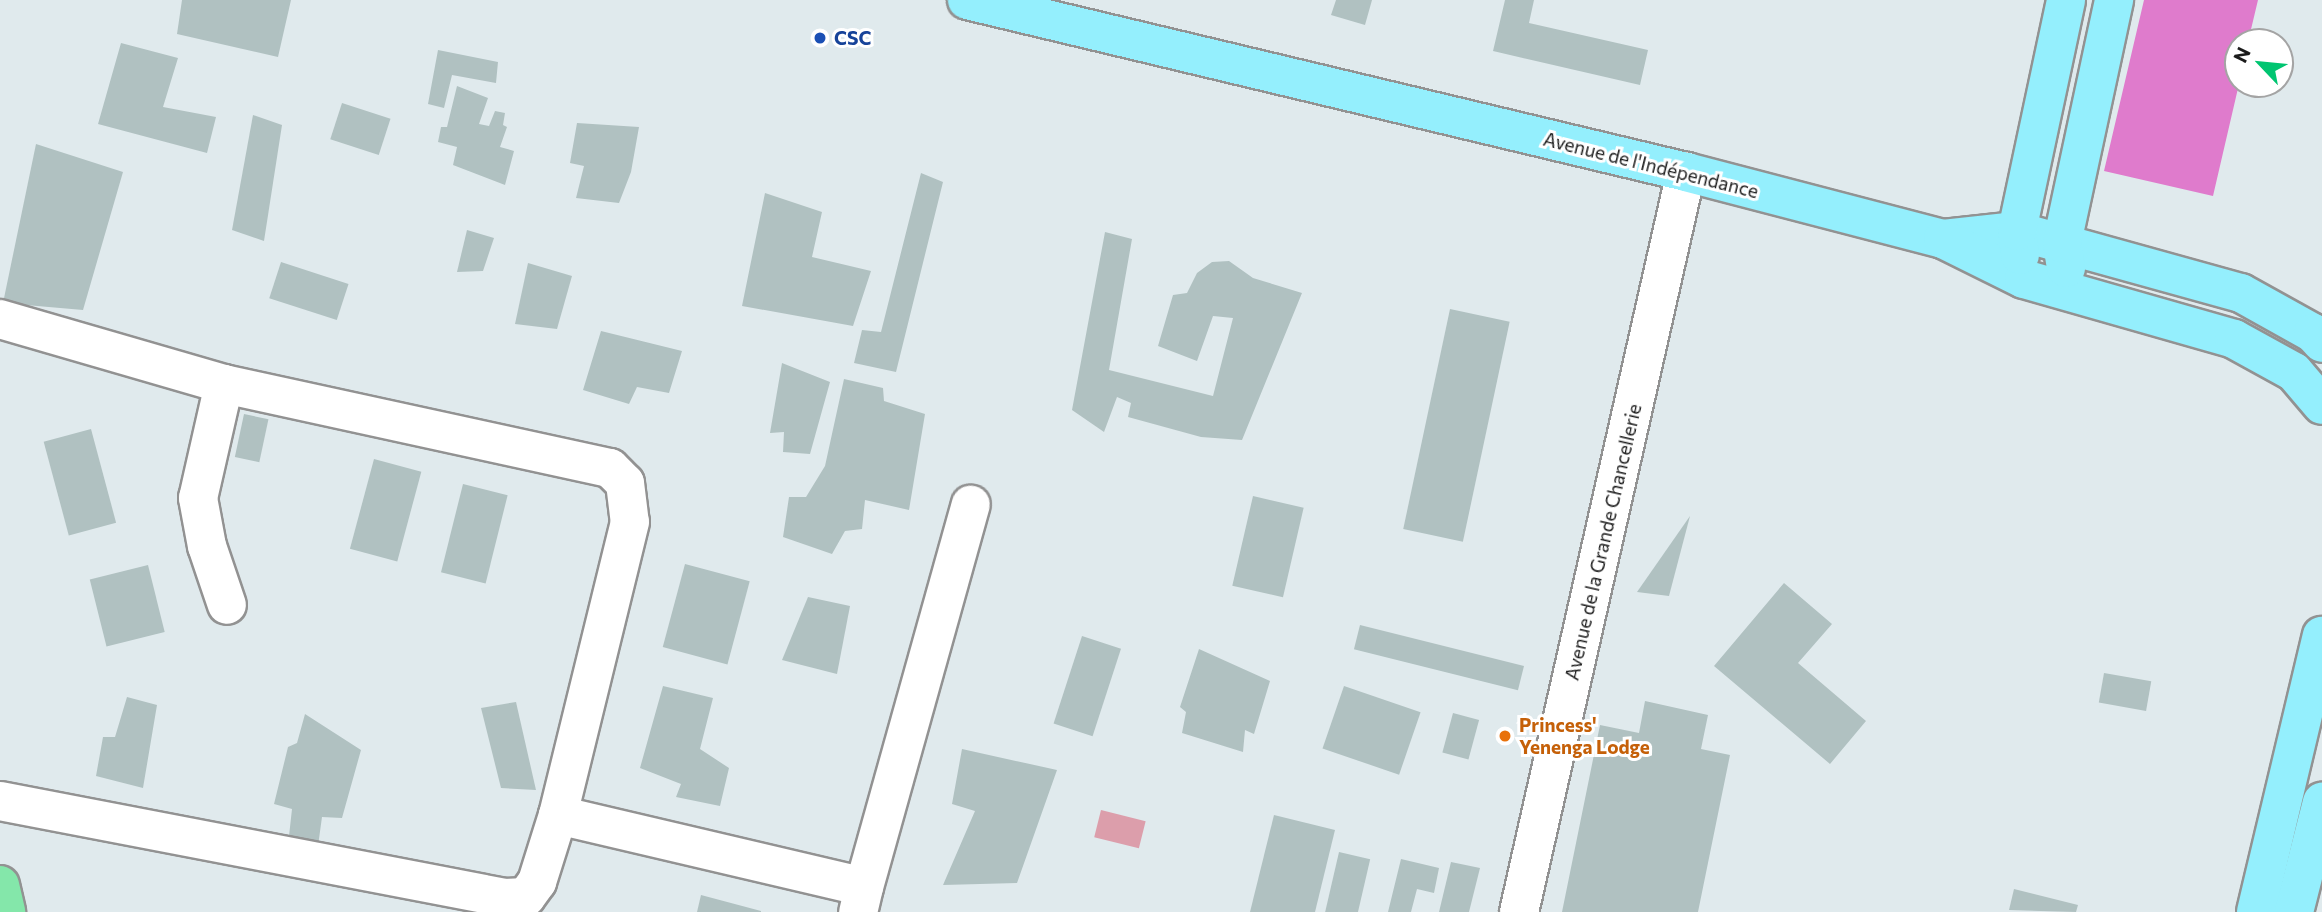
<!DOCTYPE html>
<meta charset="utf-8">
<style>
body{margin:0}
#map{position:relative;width:2322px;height:912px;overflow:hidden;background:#e0eaed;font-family:Commissioner,sans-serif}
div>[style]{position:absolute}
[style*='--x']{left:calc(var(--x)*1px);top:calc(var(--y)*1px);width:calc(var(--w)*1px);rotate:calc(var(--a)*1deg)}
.pitch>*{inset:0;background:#df7bcc}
.water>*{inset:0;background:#dc9eab;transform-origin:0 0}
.building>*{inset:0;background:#b0c1c1;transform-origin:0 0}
.roads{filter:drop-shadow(2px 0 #929292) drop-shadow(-2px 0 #929292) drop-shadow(0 2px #929292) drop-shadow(0 -2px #929292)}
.minor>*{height:38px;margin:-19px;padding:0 19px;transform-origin:19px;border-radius:19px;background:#fff}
.major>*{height:38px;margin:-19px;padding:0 19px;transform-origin:19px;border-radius:19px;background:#94effd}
.highway>*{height:38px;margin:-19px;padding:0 19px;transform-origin:19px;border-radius:19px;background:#84e7aa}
.dots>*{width:19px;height:19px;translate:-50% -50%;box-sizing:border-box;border:4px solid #fff;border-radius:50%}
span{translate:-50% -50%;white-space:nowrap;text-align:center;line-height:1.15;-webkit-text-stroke:6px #fff;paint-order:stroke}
.transit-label{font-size:19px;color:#164399;font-weight:700}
.left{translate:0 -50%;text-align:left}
.street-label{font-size:19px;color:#1b1b1b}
.food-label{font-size:19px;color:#c56008;font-weight:700}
.north{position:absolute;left:2224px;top:28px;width:70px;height:70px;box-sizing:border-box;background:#fff;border:2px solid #a4a4a4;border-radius:50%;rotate:296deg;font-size:19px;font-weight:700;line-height:28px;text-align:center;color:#1b1b1b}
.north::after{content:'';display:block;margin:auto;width:24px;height:32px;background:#00c571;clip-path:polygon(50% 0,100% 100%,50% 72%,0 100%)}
</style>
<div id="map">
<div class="pitch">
<div style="clip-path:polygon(2144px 0,2258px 0,2248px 42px,2238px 42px,2239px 84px,2213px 196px,2104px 171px)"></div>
</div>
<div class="water">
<div style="left:1101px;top:810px;width:46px;height:28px;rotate:14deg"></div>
</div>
<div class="building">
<div style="clip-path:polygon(182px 0,291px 0,278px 57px,177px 34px)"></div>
<div style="clip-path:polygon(1336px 0,1372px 0,1365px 25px,1331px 15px)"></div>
<div style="clip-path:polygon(1505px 0,1534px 0,1529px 23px,1648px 50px,1640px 85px,1493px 51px)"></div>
<div style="clip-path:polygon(121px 43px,178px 58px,163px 107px,216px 117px,207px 153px,98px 124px)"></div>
<div style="clip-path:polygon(438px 50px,498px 62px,496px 83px,452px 75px,444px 108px,428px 104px)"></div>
<div style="clip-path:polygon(457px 86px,488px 98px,479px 124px,489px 126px,495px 111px,505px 113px,503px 125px,507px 127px,500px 147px,514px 151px,505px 185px,453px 165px,457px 147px,438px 142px,441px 127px,447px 127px)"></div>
<div style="left:342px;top:103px;width:51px;height:38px;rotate:18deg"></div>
<div style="clip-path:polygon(253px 115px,282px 125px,264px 241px,232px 230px)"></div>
<div style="clip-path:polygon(577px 123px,639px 127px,631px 172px,619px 203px,576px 198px,584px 166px,570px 163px)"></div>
<div style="clip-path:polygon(36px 144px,123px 172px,83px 310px,3px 303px)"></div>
<div style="clip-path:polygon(921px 173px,943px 182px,896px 372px,854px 363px,862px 330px,881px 332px)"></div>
<div style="clip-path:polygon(765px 193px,822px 212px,812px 257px,871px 271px,853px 326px,742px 306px)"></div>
<div style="clip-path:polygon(467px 230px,494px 238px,483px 271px,457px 272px)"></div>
<div style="clip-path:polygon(1105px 232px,1132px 239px,1109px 370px,1213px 396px,1233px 318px,1213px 316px,1197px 361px,1158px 346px,1173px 295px,1187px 293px,1197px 273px,1212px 262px,1229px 261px,1253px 278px,1302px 293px,1242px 440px,1201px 437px,1128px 417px,1131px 403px,1117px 397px,1104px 432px,1072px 410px)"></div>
<div style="left:281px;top:262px;width:71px;height:38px;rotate:18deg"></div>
<div style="clip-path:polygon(528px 263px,572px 276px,557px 329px,515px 324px)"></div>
<div style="left:1450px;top:309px;width:61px;height:225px;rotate:12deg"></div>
<div style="clip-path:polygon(601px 331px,682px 351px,669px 393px,637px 387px,629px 404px,583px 390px)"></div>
<div style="clip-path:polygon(782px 363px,830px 382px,810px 454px,783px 452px,784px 432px,770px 433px)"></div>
<div style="clip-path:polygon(844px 379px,883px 388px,884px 401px,925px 414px,909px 510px,865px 500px,862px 529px,845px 531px,832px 554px,783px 537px,789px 497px,806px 497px,825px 466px)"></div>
<div style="left:244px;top:414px;width:25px;height:44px;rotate:12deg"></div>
<div style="left:91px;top:429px;width:97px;height:49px;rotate:75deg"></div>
<div style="left:374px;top:459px;width:49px;height:93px;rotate:15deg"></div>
<div style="left:463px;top:484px;width:46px;height:91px;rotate:14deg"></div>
<div style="left:1253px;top:496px;width:52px;height:92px;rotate:13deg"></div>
<div style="clip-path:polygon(1690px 516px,1669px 596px,1637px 592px)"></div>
<div style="left:685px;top:564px;width:67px;height:86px;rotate:15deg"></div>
<div style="left:148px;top:565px;width:69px;height:60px;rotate:76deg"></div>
<div style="clip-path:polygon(1784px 583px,1832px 624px,1798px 663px,1866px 721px,1830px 764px,1714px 666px)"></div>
<div style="clip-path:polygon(808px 597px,850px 606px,837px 674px,782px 660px)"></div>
<div style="left:1360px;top:625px;width:169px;height:25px;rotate:14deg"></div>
<div style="left:1082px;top:636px;width:41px;height:92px;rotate:18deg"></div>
<div style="clip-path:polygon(1199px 649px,1270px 681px,1254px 734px,1245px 730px,1243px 752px,1182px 733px,1186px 712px,1180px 707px)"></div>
<div style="left:2104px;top:673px;width:48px;height:30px;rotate:10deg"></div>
<div style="clip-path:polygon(663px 686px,713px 698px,700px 749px,729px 768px,720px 806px,676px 797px,681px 784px,640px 768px)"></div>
<div style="left:1344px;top:686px;width:81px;height:66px;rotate:19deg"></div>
<div style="clip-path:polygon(127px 697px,157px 705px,143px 788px,96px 776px,103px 737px,115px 737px)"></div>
<div style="clip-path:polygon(1645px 701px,1708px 715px,1701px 749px,1730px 755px,1698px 912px,1562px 912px,1600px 725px,1639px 733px)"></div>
<div style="clip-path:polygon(516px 702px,536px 790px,501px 788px,481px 708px)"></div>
<div style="left:1453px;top:713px;width:27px;height:41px;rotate:15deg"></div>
<div style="clip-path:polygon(305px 714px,361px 750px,342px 818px,322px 817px,318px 846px,289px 836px,292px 809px,274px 804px,288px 747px,297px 743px)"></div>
<div style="clip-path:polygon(962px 749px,1057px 770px,1017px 883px,943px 885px,975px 811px,952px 804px)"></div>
<div style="clip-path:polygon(1274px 815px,1335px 830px,1315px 912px,1250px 912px)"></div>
<div style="left:1339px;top:852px;width:32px;height:62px;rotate:13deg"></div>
<div style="clip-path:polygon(1401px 859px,1439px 868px,1434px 893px,1417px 889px,1411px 912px,1388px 912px)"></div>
<div style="clip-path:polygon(1451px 862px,1480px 868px,1469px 912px,1439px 912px)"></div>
<div style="clip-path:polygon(2014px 889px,2078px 905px,2076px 912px,2009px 910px)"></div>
<div style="clip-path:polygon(701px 895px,761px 911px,761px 912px,697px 912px)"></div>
</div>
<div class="roads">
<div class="minor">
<div style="--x:0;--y:319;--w:233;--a:16.2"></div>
<div style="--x:224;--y:384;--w:395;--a:12.3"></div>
<div style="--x:610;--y:468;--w:21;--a:45"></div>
<div style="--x:625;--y:483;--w:39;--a:83"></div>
<div style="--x:630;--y:522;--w:302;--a:103.8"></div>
<div style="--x:224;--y:384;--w:117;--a:102.8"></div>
<div style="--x:198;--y:498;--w:49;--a:79.4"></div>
<div style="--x:207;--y:546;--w:62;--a:71.3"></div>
<div style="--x:0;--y:801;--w:514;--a:10.87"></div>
<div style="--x:505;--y:898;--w:21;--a:-3"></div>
<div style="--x:526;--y:897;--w:19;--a:-54"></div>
<div style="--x:537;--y:882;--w:70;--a:-72.6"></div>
<div style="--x:558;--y:815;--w:314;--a:13.2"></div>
<div style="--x:864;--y:887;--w:26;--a:103"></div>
<div style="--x:864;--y:887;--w:397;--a:-74.4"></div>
<div style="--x:1519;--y:912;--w:759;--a:-77.28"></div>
</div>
<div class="major">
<div style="--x:967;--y:0;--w:739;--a:13.45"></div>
<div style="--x:1686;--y:172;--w:266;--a:14.6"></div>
<div style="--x:1943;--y:239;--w:74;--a:-6.2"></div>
<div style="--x:2017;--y:231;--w:232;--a:15.5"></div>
<div style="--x:2241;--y:293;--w:82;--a:29.1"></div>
<div style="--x:2313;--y:333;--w:13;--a:48"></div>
<div style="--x:1943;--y:239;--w:90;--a:26.3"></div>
<div style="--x:2024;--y:279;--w:218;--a:15.9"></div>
<div style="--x:2234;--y:339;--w:68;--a:28.8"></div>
<div style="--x:2294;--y:372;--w:43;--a:49.7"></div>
<div style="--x:2020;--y:255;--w:24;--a:-97"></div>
<div style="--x:2017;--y:231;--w:236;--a:-78"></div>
<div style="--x:2066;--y:268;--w:25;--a:-99"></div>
<div style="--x:2062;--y:243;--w:249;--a:-77.9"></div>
<div style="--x:2256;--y:912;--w:284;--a:-76.6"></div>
<div style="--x:2294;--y:912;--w:114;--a:-75.7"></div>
</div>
<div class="highway">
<div style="--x:0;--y:885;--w:28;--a:77"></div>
</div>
</div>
<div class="dots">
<div style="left:820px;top:38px;background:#1a4fb4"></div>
<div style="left:1505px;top:736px;background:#e8710a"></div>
</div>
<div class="transit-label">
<span class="left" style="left:834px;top:38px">CSC</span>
</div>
<div class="street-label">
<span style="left:1651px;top:165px;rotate:14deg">Avenue de l'Indépendance</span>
<span style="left:1603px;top:542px;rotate:-77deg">Avenue de la Grande Chancellerie</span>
</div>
<div class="food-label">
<span class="left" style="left:1519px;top:736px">Princess'<br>Yenenga Lodge</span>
</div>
<div class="north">N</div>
</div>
